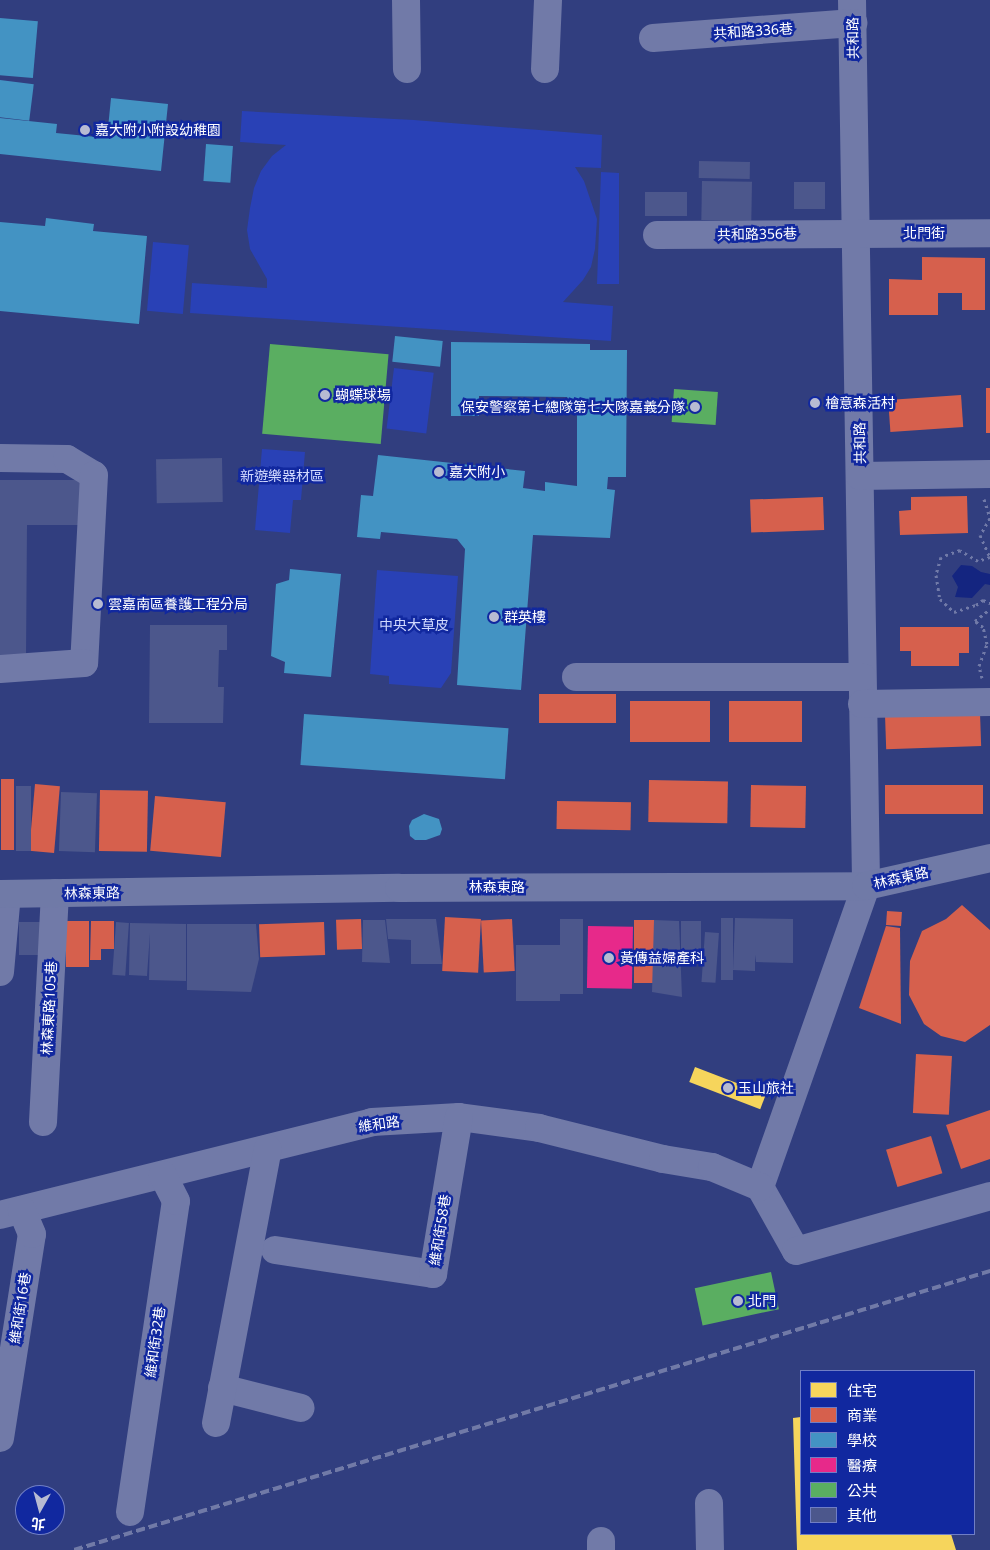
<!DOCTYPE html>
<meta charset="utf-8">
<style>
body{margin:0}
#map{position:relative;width:990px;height:1550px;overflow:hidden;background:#313e7f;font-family:"Noto Sans","Noto Sans TC",sans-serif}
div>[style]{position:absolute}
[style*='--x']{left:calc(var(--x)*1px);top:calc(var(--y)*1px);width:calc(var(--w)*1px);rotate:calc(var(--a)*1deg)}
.green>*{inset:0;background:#2941b6;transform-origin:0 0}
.water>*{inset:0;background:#142580}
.homes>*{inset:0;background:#f6d55c;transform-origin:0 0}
.shops>*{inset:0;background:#d6604d;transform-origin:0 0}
.schools>*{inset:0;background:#4393c3;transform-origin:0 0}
.health>*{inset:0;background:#e7298a;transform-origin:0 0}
.public>*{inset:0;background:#5aae61;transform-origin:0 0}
.building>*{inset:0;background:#4c578c;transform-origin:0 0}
.path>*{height:3px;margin-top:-1.5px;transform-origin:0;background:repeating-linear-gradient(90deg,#717aa8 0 2.5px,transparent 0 6.5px)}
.minor>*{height:28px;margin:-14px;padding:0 14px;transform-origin:14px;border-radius:14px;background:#717aa8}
.major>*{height:28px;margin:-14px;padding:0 14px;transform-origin:14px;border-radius:14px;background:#707aa7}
.rail>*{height:4px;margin-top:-2px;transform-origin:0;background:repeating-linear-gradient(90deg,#717aa7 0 9px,transparent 0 13px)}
.dots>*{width:14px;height:14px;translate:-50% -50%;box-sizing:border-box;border:2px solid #11289f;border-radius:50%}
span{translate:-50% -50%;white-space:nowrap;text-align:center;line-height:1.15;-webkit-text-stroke:5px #11289f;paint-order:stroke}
.street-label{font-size:14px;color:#fff}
.poi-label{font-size:14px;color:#fff}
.left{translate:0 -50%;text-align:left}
.right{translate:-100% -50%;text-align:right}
.park-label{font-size:14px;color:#d1d9fe}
.legend{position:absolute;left:800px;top:1370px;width:175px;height:165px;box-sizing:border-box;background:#11289f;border:1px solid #707ec5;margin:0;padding:6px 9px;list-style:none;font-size:15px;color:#fff}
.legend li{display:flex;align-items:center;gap:10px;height:25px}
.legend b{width:25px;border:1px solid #707ec5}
.north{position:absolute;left:15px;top:1485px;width:50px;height:50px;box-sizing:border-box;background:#11289f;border:1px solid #707ec5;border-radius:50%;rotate:187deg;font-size:14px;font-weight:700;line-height:20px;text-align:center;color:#fff}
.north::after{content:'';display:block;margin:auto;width:18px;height:22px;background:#b7bbd2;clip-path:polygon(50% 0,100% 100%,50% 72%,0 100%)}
</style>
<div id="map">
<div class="green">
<div style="clip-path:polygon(242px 111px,414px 120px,602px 135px,601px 168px,575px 167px,584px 181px,597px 219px,595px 249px,591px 267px,583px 280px,563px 302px,613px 306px,611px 341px,190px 313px,192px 283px,267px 288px,267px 279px,250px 249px,247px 230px,250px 208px,254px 188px,261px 171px,272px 156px,286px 145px,240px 142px)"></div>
<div style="clip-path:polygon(601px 172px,619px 173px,619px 284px,597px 284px)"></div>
<div style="left:153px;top:242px;width:36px;height:69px;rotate:5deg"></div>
<div style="left:394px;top:368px;width:40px;height:61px;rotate:7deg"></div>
<div style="clip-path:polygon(262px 449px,305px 452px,301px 500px,293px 500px,290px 533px,255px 530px)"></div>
<div style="clip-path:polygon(377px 570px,458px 576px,451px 673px,441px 688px,389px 684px,389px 676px,370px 674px)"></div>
</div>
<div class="water">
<div style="clip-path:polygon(961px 565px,972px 566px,981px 572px,990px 574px,990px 585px,985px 584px,972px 598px,955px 597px,958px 587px,952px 576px)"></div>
</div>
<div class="homes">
<div style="left:695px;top:1067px;width:76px;height:16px;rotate:21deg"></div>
<div style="clip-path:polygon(801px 1417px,801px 1534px,951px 1534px,956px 1550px,797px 1550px,793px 1418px)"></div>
</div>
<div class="shops">
<div style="clip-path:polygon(922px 257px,985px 258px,985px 310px,962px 310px,962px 293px,938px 293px,938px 315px,889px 315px,889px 279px,922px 280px)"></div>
<div style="left:986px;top:388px;width:4px;height:45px"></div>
<div style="left:961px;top:395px;width:32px;height:73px;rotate:86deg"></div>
<div style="clip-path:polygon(967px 496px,968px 533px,900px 535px,899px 511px,911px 510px,911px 497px)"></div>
<div style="left:823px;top:497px;width:33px;height:73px;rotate:88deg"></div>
<div style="clip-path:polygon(900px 627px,969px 627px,969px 653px,959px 653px,959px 666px,911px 666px,911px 651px,900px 651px)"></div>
<div style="left:539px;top:694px;width:77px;height:29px"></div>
<div style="left:630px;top:701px;width:80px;height:41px"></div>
<div style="left:729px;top:701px;width:73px;height:41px"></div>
<div style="left:980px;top:713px;width:33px;height:95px;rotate:88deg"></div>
<div style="left:1px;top:779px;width:13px;height:71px"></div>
<div style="left:649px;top:780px;width:79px;height:42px;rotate:1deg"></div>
<div style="left:35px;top:784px;width:25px;height:67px;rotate:5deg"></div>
<div style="left:751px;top:785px;width:55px;height:42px;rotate:1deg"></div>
<div style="left:983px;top:785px;width:29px;height:98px;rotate:90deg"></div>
<div style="left:100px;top:790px;width:48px;height:61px;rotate:1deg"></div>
<div style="left:155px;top:796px;width:71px;height:55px;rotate:5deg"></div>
<div style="left:557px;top:801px;width:74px;height:28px;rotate:1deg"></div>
<div style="clip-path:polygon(962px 905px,990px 930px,990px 1025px,965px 1042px,941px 1036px,924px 1024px,909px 995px,910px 961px,922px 931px,946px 919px)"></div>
<div style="left:887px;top:911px;width:15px;height:14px;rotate:4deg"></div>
<div style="left:445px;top:917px;width:36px;height:54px;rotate:3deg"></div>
<div style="left:361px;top:919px;width:30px;height:25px;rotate:88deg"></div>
<div style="left:512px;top:919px;width:52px;height:31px;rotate:87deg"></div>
<div style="left:634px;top:920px;width:20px;height:63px"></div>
<div style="left:66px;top:921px;width:23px;height:46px"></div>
<div style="clip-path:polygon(91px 921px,114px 921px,114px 949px,101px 949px,101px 960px,90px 960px)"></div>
<div style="left:324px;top:922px;width:33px;height:65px;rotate:88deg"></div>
<div style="clip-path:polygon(886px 926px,900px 928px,901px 1024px,859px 1008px)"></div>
<div style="left:916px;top:1054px;width:36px;height:59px;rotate:3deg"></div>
<div style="clip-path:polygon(990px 1110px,990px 1159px,961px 1169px,946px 1125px)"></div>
<div style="left:931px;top:1136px;width:39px;height:47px;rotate:73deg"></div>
</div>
<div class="schools">
<div style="left:0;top:18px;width:38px;height:57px;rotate:5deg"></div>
<div style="left:0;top:80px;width:34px;height:37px;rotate:7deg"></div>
<div style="clip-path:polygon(111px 98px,168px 104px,161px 171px,0 154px,0 118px,57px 124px,56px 133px,107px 138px)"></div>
<div style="left:206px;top:144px;width:27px;height:37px;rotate:4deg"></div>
<div style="clip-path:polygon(46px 218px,94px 224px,93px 231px,147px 236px,139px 324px,0 311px,0 222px,45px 226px)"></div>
<div style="left:395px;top:336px;width:48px;height:26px;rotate:6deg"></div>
<div style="clip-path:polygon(451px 342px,590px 344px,590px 350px,627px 350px,626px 477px,608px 477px,607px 489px,615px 490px,610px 538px,533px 535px,521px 690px,457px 685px,465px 549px,457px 539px,381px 532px,380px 539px,357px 537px,361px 495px,373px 496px,378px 455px,525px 471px,523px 488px,545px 491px,545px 482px,577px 486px,577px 407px,573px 405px,567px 397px,479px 396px,479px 416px,451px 416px)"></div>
<div style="clip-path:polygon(290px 569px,341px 574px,331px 677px,284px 673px,285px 662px,271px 656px,276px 584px,289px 580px)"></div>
<div style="left:304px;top:714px;width:205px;height:51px;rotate:4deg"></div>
<div style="clip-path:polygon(424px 814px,439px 819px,442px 829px,440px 835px,426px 840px,415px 840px,410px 836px,409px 826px,412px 820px)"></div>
</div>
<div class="health">
<div style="left:588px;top:926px;width:45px;height:62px;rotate:1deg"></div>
</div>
<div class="public">
<div style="left:270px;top:344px;width:119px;height:90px;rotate:5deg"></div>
<div style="left:674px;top:389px;width:44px;height:33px;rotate:4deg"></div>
<div style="left:771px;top:1272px;width:38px;height:78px;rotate:78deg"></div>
</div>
<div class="building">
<div style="left:699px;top:161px;width:51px;height:17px;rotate:1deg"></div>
<div style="left:702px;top:181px;width:50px;height:39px;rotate:1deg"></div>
<div style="left:794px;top:182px;width:31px;height:27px"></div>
<div style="left:687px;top:192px;width:24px;height:42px;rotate:90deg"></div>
<div style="left:222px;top:458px;width:44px;height:66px;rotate:89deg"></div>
<div style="clip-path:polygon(0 480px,86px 480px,85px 525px,27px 525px,26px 658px,0 658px)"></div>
<div style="clip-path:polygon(150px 625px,227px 625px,227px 650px,219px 650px,218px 687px,224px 687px,223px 723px,149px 723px)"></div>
<div style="left:16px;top:786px;width:15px;height:65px"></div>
<div style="left:61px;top:792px;width:36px;height:59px;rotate:2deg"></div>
<div style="left:721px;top:918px;width:12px;height:62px"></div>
<div style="clip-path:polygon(735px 918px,793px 919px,793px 963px,756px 962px,755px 955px,755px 971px,733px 970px)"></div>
<div style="clip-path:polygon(386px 919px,436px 919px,442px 964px,411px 964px,411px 940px,388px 939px)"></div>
<div style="left:560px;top:919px;width:23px;height:75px"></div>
<div style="clip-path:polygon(363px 920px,385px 920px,390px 963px,362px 962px)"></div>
<div style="clip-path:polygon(654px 920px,679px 921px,682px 997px,652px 992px)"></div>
<div style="left:681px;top:921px;width:20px;height:42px"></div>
<div style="left:19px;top:922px;width:26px;height:33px"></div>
<div style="left:116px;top:922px;width:13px;height:53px;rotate:4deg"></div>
<div style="clip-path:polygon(130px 923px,186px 924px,186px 981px,149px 980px,150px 933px,147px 976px,129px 975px)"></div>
<div style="clip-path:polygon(187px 924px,256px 924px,259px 959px,251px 992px,187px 990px)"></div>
<div style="left:705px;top:932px;width:14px;height:50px;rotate:4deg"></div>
<div style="left:516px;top:945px;width:44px;height:56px"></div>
</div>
<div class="path">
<div style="--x:984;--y:499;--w:20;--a:72"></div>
<div style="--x:990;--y:518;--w:20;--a:120"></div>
<div style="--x:980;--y:535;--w:24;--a:66"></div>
<div style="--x:990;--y:557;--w:13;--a:162"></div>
<div style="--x:978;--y:561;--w:21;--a:-149"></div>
<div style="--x:960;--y:550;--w:20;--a:160"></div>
<div style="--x:941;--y:557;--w:19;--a:106"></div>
<div style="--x:936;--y:575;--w:24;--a:81"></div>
<div style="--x:940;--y:599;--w:19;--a:43"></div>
<div style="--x:954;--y:612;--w:23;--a:-18"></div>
<div style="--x:976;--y:605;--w:9;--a:-36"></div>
<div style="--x:983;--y:600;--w:8;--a:23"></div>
<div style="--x:982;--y:678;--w:12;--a:-104"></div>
<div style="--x:979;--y:666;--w:23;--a:-70"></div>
<div style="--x:987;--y:644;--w:17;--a:-103"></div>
<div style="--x:983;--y:627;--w:10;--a:-143"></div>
<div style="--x:975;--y:621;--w:19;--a:-39"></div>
</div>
<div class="minor">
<div style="--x:406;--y:0;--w:69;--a:89.2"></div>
<div style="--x:852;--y:0;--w:886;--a:89.09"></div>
<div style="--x:866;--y:886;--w:319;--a:109.4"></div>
<div style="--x:760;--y:1187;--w:73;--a:60.6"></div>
<div style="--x:796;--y:1251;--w:202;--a:-15.8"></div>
<div style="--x:653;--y:38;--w:201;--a:-4.3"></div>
<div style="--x:545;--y:69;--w:69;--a:-87.5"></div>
<div style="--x:657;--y:235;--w:333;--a:-0.3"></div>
<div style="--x:0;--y:458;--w:67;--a:0.9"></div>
<div style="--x:67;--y:459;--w:31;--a:31"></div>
<div style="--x:94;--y:475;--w:188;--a:93"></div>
<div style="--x:84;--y:663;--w:84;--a:175.9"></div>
<div style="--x:860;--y:476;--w:130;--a:-0.9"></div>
<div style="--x:576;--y:677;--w:286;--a:0"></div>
<div style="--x:862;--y:704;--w:128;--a:-0.9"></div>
<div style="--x:0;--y:972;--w:78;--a:-84.9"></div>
<div style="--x:43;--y:1122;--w:229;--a:-87"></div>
<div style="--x:0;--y:1215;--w:383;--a:-14"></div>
<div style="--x:372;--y:1122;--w:87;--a:-3.3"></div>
<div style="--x:459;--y:1117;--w:81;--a:7.8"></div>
<div style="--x:539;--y:1128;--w:128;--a:14"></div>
<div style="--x:663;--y:1159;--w:50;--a:9.3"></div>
<div style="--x:712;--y:1167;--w:52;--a:22.6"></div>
<div style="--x:275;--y:1250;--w:160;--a:8.6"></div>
<div style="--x:433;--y:1274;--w:159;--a:-80.6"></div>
<div style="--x:222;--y:1388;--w:81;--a:14.2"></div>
<div style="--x:216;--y:1423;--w:279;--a:-79.3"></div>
<div style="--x:0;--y:1438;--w:206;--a:-81.1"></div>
<div style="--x:32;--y:1234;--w:26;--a:-113"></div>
<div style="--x:709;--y:1503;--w:47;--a:88.8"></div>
<div style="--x:130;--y:1512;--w:314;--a:-81.6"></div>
<div style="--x:176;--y:1201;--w:29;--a:-117"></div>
<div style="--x:601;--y:1541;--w:9;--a:90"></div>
</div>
<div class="major">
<div style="--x:0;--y:894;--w:399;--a:-0.9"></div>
<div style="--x:399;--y:888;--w:467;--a:-0.2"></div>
<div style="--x:866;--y:886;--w:127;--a:-12.7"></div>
</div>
<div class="rail">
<div style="--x:74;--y:1550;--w:958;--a:-16.94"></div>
</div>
<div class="dots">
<div style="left:85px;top:130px;background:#b7bbd2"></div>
<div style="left:325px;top:395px;background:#b7bbd2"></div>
<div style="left:815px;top:403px;background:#b7bbd2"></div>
<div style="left:695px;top:407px;background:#b7bbd2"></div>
<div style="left:439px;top:472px;background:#b7bbd2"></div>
<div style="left:98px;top:604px;background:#b7bbd2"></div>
<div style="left:494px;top:617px;background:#b7bbd2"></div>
<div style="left:609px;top:958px;background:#b7bbd2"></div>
<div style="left:728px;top:1088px;background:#b7bbd2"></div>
<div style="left:738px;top:1301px;background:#b7bbd2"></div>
</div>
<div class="street-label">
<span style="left:753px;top:31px;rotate:-4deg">共和路336巷</span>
<span style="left:853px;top:38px;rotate:-91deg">共和路</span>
<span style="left:924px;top:233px">北門街</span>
<span style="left:757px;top:234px;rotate:-1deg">共和路356巷</span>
<span style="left:860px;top:443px;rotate:-91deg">共和路</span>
<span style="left:901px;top:878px;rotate:-13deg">林森東路</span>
<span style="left:497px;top:887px">林森東路</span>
<span style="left:92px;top:893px;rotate:-1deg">林森東路</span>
<span style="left:49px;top:1008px;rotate:-87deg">林森東路105巷</span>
<span style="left:379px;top:1124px;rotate:-8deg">維和路</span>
<span style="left:440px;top:1230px;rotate:-81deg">維和街58巷</span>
<span style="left:20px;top:1308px;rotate:-81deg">維和街16巷</span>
<span style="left:155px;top:1342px;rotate:-82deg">維和街32巷</span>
</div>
<div class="poi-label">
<span class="left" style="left:95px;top:130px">嘉大附小附設幼稚園</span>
<span class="left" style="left:335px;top:395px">蝴蝶球場</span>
<span class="left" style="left:825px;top:403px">檜意森活村</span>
<span class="right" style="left:685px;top:407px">保安警察第七總隊第七大隊嘉義分隊</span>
<span class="left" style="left:449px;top:472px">嘉大附小</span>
<span class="left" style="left:108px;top:604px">雲嘉南區養護工程分局</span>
<span class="left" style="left:504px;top:617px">群英樓</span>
<span class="left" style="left:620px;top:958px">黃傳益婦產科</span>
<span class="left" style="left:738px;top:1088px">玉山旅社</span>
<span class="left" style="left:748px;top:1301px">北門</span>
</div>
<div class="park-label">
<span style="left:282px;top:476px">新遊樂器材區</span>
<span style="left:414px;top:625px">中央大草皮</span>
</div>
<ul class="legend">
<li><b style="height:14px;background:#f6d55c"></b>住宅</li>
<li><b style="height:14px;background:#d6604d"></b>商業</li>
<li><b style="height:14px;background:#4393c3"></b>學校</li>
<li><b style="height:14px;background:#e7298a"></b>醫療</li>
<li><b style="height:14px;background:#5aae61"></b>公共</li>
<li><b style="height:14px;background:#4c578c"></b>其他</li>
</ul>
<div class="north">北</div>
</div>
